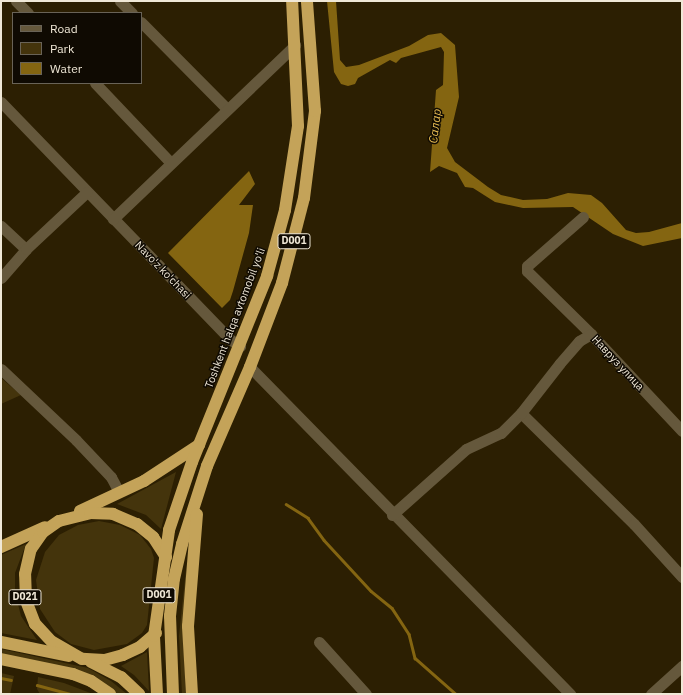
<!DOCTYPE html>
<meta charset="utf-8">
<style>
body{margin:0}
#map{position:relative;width:683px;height:695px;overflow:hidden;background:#2c1f02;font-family:"IBM Plex Sans",sans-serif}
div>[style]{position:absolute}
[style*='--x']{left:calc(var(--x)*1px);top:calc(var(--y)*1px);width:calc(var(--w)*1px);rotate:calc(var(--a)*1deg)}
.green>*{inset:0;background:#44340c}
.water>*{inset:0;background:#846511}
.stream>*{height:2.5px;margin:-1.25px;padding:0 1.25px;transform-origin:1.25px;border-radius:1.25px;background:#846511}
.minor>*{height:11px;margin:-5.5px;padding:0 5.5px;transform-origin:5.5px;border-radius:5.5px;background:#65583c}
.highway>*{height:12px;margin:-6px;padding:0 6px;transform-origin:6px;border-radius:6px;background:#c4a359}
span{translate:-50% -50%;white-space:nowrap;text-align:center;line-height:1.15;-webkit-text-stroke:3px #0f0a02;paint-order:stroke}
.shield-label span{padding:1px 3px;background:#0f0a02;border:1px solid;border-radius:3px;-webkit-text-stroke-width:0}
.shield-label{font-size:10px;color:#f0e8d7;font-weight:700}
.street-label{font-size:11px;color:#f0e8d7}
.water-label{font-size:12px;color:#e6ba51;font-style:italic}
.frame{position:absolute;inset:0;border:2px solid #f0e8d7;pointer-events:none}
.legend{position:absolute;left:12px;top:12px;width:130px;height:72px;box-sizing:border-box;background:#0f0a02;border:1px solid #696357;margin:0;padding:5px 7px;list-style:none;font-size:12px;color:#f0e8d7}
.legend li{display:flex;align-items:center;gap:8px;height:20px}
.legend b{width:20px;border:1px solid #696357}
</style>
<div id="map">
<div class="green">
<div style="clip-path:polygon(1px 378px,21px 395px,1px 404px)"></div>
<div style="clip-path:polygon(176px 472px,161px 529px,146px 515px,117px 504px)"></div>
<div style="clip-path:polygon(99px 521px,120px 525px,140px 535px,151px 549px,154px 558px,147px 625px,142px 633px,127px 644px,94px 650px,71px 644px,55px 632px,40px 609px,36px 580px,45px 552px,59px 535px,78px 525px)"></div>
<div style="clip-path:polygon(26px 544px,15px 573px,15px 592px,21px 616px,37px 640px,1px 633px,1px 555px)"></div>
<div style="clip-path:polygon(187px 560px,183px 635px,186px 694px,182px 694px,179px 636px)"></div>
<div style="clip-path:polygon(1px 649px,88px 668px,111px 681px,127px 694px,118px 694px,1px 656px)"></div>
<div style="clip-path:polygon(147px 652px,149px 691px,134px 675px,121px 666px)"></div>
<div style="clip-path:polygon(1px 673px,14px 676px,10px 694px,1px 694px)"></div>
<div style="clip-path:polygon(38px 677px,64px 683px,93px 694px,40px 694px,37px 689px)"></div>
</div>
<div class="water">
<div style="clip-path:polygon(327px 1px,336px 1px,340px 60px,346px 67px,359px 65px,409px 46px,428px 35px,441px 33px,455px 45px,459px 97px,447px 148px,455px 162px,488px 187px,501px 195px,523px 200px,547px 199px,568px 193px,591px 195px,602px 203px,626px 230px,636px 233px,649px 232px,682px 223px,682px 238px,643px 246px,613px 234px,573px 207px,523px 208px,495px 202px,473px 188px,465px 187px,457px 173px,439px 166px,430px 172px,436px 90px,443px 85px,444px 52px,441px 47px,401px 58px,396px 63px,390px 60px,358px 78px,355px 84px,348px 86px,341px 84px,334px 72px)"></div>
<div style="clip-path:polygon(249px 171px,255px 184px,239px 205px,253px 205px,249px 233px,233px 291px,230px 300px,222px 308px,168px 253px)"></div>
</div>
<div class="stream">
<div style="--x:286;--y:504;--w:26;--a:32"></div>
<div style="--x:308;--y:518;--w:27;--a:54"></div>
<div style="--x:324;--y:540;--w:69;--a:47.3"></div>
<div style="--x:371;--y:591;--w:27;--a:39"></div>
<div style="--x:392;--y:608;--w:31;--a:57"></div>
<div style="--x:409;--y:634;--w:25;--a:76"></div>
<div style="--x:415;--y:658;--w:55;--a:41.3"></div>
<div style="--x:1;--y:678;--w:10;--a:11"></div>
<div style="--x:37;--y:685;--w:35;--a:15"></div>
</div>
<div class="minor">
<div style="--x:16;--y:1;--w:17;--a:45"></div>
<div style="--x:120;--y:1;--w:17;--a:45"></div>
<div style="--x:141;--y:22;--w:122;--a:45.3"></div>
<div style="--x:95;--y:83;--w:110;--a:46.5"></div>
<div style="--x:1;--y:102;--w:331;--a:46"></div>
<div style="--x:231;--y:340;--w:11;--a:34"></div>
<div style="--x:583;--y:217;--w:74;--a:138.8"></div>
<div style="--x:527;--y:266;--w:5;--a:90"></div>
<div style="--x:527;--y:271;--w:90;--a:44.5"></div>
<div style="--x:591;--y:334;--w:133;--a:46.8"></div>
<div style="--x:113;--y:219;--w:252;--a:-43.7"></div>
<div style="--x:1;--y:226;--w:34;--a:43"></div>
<div style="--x:1;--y:278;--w:38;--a:-49"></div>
<div style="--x:26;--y:249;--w:83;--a:-43.1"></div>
<div style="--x:250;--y:367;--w:458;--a:45.6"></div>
<div style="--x:1;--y:369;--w:103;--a:43.4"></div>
<div style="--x:76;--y:440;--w:51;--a:46.6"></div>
<div style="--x:111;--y:477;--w:17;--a:62"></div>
<div style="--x:521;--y:413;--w:158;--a:44.5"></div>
<div style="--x:634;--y:524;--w:72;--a:47.8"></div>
<div style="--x:392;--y:515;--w:99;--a:-41.7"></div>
<div style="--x:466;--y:449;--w:38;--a:-25"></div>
<div style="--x:501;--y:433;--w:28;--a:-45"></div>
<div style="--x:521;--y:413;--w:63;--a:-52"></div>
<div style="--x:560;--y:363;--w:29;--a:-49"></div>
<div style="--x:579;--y:341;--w:14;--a:-30"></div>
<div style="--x:319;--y:642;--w:70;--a:47.9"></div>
<div style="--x:651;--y:694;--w:42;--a:-42.1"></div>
</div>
<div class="highway">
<div style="--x:80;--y:511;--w:71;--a:-25.1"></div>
<div style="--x:144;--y:481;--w:66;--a:-33.2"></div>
<div style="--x:1;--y:547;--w:48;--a:-24.4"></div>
<div style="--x:156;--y:633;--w:21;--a:139"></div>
<div style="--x:140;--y:647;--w:19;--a:155"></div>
<div style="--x:123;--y:655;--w:20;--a:165"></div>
<div style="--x:104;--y:660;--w:22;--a:-177"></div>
<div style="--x:82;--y:659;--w:34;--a:-150"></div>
<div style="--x:52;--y:642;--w:25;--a:-133"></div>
<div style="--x:35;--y:624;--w:26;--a:-111"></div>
<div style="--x:26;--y:600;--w:26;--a:-92"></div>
<div style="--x:25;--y:574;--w:26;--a:-77"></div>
<div style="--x:31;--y:549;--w:21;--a:-55"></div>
<div style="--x:43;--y:532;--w:19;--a:-35"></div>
<div style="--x:59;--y:521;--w:32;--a:-14"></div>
<div style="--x:90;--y:513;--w:23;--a:2"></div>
<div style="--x:113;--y:514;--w:26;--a:23"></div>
<div style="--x:137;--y:524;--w:21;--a:39"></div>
<div style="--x:153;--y:537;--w:24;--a:57"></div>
<div style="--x:1;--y:642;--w:69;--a:11.6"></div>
<div style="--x:1;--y:659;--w:74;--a:11.8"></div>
<div style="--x:73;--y:674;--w:19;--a:21"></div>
<div style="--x:91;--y:681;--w:23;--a:34"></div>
<div style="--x:91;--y:662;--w:34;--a:27"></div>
<div style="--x:121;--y:677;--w:25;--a:43"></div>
<div style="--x:157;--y:694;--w:58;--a:-93"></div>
<div style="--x:154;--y:636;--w:107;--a:-81.9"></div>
<div style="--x:169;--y:530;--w:72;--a:-71.3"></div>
<div style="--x:192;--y:462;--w:201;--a:-68"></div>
<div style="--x:267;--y:276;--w:68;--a:-74.7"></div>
<div style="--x:285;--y:210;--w:85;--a:-81.2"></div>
<div style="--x:298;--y:126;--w:125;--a:-92.7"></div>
<div style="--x:173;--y:694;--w:78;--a:-92.2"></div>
<div style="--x:170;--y:616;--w:37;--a:-84"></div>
<div style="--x:174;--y:579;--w:36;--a:-77"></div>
<div style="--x:182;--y:544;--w:82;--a:-72.2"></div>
<div style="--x:207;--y:466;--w:108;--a:-66.5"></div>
<div style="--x:250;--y:367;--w:90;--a:-69.1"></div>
<div style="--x:282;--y:283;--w:88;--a:-75.5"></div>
<div style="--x:304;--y:198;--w:88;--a:-82.8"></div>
<div style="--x:315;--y:111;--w:110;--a:-94.2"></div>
<div style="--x:192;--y:694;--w:68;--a:-93.4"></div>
<div style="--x:188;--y:626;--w:112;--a:-85.4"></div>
</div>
<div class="shield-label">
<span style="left:294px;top:241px">D001</span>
<span style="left:159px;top:595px">D001</span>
<span style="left:25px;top:597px">D021</span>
</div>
<div class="street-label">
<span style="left:163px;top:270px;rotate:46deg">Navo'z ko'chasi</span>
<span style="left:235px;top:318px;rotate:-69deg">Toshkent halqa avtomobil yo'li</span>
<span style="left:618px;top:363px;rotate:47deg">Навруз улица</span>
</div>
<div class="water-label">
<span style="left:435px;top:126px;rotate:-83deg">Салар</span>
</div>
<div class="frame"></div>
<ul class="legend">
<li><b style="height:5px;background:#65583c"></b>Road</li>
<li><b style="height:11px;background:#44340c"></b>Park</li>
<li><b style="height:11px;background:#846511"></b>Water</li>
</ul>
</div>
